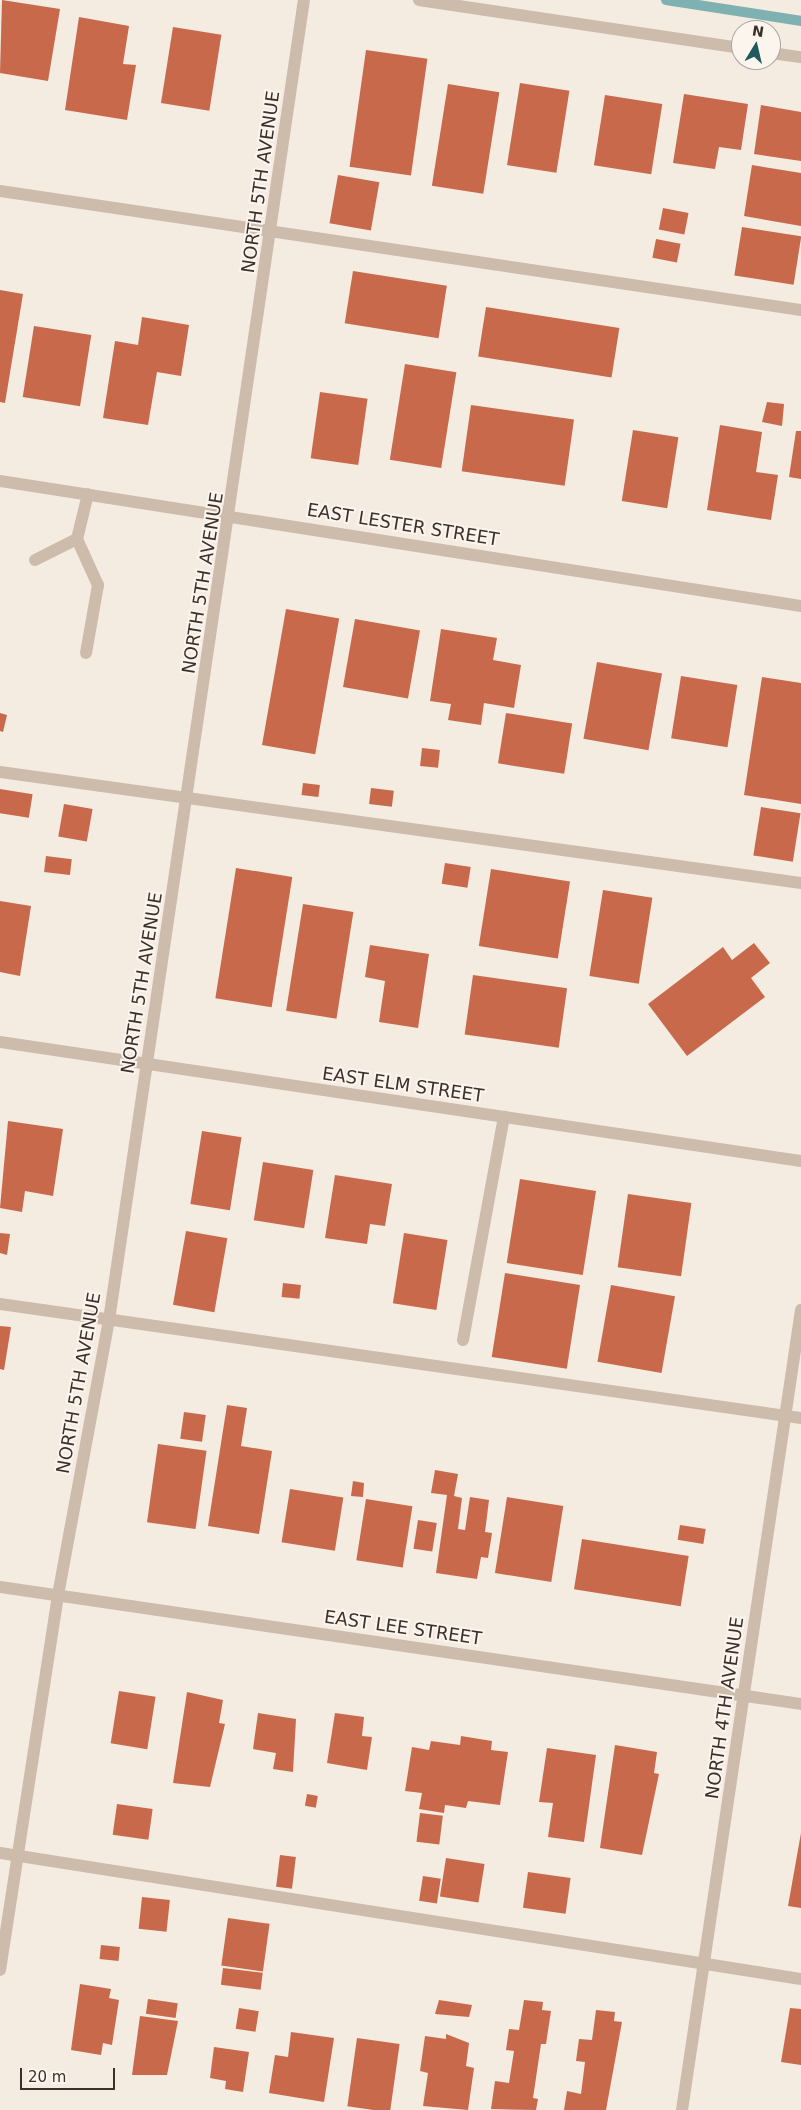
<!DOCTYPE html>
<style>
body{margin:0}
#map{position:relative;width:801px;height:2110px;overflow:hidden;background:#f4ebe1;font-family:"DejaVu Sans",sans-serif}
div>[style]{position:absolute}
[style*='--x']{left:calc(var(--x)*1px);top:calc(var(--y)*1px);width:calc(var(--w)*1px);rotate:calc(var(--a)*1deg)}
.stream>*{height:10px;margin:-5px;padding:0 5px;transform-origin:5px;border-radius:5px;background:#7fb0b2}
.building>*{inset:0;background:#c8694b;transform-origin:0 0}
.lane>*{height:12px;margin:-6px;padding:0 6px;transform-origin:6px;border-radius:6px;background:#cdbbac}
.street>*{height:12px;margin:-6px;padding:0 6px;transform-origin:6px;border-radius:6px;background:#cdbbac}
span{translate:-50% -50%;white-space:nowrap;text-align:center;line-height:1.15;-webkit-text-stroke:4px #fbf5ee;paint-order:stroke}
.street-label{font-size:18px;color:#3b302b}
.north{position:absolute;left:731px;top:20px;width:50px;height:50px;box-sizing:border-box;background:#fbf5ee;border:1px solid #aea6a0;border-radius:50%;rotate:9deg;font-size:14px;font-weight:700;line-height:20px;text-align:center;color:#3b302b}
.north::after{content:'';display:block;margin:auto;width:18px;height:22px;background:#1f5a5e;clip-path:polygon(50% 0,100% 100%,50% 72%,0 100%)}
.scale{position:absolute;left:20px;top:2068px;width:95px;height:22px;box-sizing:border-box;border:2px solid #3b302b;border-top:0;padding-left:6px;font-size:15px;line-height:18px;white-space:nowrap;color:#3b302b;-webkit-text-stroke:4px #fbf5ee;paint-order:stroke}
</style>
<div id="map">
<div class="stream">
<div style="--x:666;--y:0;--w:137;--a:8.8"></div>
</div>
<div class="building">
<div style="clip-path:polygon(2px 0,60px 9px,48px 81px,0 73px)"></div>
<div style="clip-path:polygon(79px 17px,129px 26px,123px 64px,136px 65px,127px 120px,65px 110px)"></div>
<div style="left:173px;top:27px;width:49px;height:77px;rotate:9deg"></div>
<div style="left:366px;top:50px;width:62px;height:118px;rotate:8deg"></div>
<div style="left:520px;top:83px;width:50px;height:83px;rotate:9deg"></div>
<div style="left:448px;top:84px;width:52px;height:103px;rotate:9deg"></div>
<div style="clip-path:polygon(684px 94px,748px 104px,741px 150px,719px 147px,715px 169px,673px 163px)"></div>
<div style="left:605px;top:95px;width:58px;height:71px;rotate:9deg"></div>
<div style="clip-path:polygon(761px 105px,801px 112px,801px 161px,754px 154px)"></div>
<div style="clip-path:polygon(752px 165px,801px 173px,801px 226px,744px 216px)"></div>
<div style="left:338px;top:175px;width:42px;height:49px;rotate:10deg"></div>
<div style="left:663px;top:208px;width:26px;height:22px;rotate:11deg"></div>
<div style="left:742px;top:227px;width:60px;height:49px;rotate:9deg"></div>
<div style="left:656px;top:239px;width:25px;height:19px;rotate:11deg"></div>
<div style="left:353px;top:271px;width:95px;height:53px;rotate:9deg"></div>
<div style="clip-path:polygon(0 290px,23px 294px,5px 403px,0 402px)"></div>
<div style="left:486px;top:307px;width:135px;height:50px;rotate:9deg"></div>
<div style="clip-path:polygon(142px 317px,189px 325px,181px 376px,157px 372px,148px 425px,103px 418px,115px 341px,138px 345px)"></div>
<div style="left:34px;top:326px;width:58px;height:72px;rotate:9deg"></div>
<div style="left:405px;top:364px;width:52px;height:97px;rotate:9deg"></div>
<div style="left:320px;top:392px;width:48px;height:67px;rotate:8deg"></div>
<div style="clip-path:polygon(767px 402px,784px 404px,782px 426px,762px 422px)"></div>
<div style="left:471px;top:405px;width:104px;height:67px;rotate:8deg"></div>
<div style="clip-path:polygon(720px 425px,762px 432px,756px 472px,778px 475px,771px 520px,707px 510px)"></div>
<div style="left:633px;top:430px;width:46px;height:72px;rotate:9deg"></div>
<div style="clip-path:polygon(796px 431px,801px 431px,801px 479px,789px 477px)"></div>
<div style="left:286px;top:609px;width:54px;height:138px;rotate:10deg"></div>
<div style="left:355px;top:619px;width:66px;height:69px;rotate:10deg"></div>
<div style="clip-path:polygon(441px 629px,497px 638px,493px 660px,521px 665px,514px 708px,484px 703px,481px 725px,448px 720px,451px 704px,430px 701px)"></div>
<div style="left:597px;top:662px;width:66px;height:78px;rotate:10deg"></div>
<div style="left:681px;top:676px;width:57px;height:63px;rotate:9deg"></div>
<div style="clip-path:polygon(762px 677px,801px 683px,801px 804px,744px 795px)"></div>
<div style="clip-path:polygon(0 713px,7px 715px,3px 732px,0 731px)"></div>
<div style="left:506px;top:713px;width:67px;height:51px;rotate:9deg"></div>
<div style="left:422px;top:748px;width:18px;height:18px;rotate:6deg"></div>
<div style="left:303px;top:783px;width:17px;height:12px;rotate:7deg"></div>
<div style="left:371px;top:788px;width:23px;height:16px;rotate:7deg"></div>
<div style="left:0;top:789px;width:33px;height:24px;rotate:9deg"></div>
<div style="left:64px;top:804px;width:29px;height:33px;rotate:10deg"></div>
<div style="left:761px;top:807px;width:40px;height:49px;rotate:9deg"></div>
<div style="left:46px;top:856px;width:26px;height:16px;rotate:7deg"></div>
<div style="left:445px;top:863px;width:26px;height:21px;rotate:9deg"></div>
<div style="left:236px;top:868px;width:57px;height:132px;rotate:9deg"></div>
<div style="left:491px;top:869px;width:80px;height:78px;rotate:9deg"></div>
<div style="left:603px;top:890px;width:50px;height:87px;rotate:9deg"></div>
<div style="clip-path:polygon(0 901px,31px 906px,20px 976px,0 972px)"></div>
<div style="left:303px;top:904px;width:51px;height:108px;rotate:9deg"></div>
<div style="clip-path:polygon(754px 943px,770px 963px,751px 978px,765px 997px,687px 1056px,648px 1004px,723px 947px,732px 960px)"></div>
<div style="clip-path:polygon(370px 945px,429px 954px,418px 1028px,379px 1022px,385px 981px,365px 977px)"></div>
<div style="left:473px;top:975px;width:95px;height:60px;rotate:8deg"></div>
<div style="clip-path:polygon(8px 1121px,63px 1129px,53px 1196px,25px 1191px,22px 1212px,0 1208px)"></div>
<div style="left:202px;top:1131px;width:40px;height:74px;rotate:9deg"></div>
<div style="left:263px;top:1162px;width:51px;height:59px;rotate:9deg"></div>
<div style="clip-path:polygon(335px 1175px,392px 1184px,385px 1226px,370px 1224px,367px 1244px,325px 1238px)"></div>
<div style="left:520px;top:1179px;width:77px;height:85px;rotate:9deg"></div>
<div style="left:628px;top:1194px;width:64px;height:74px;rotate:8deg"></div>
<div style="left:186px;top:1231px;width:42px;height:75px;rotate:10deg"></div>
<div style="clip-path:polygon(0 1233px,10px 1234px,7px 1255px,0 1253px)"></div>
<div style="left:404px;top:1233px;width:44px;height:71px;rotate:9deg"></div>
<div style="left:505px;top:1273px;width:76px;height:85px;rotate:9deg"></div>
<div style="left:283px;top:1283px;width:18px;height:14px;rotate:6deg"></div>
<div style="left:611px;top:1285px;width:65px;height:78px;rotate:10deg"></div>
<div style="clip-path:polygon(0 1326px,11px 1327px,4px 1370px,0 1369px)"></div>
<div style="clip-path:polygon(227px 1405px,247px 1408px,241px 1446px,272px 1451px,259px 1534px,208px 1526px)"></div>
<div style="left:184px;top:1412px;width:22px;height:27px;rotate:8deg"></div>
<div style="left:158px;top:1444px;width:49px;height:79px;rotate:8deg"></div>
<div style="clip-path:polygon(435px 1470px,458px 1474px,454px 1496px,462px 1498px,458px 1529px,465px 1530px,470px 1497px,489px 1500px,485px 1532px,492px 1533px,488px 1558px,481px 1557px,477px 1579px,436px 1573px,447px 1495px,431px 1493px)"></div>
<div style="clip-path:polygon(353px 1481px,364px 1483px,363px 1497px,351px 1496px)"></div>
<div style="left:290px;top:1489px;width:54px;height:54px;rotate:9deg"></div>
<div style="left:507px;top:1497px;width:57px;height:77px;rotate:9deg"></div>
<div style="left:366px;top:1499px;width:47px;height:62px;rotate:9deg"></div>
<div style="left:418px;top:1520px;width:19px;height:29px;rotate:9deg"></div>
<div style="left:680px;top:1525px;width:26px;height:15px;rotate:9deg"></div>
<div style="left:582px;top:1539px;width:108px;height:51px;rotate:9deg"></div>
<div style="left:119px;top:1691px;width:37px;height:53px;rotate:9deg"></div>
<div style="clip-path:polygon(187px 1692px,223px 1700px,219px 1723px,225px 1724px,210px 1787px,173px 1783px)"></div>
<div style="clip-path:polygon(258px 1713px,296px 1719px,293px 1772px,273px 1769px,276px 1753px,253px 1749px)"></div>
<div style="clip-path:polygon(335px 1713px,364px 1717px,362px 1736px,372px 1737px,367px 1770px,327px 1763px)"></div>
<div style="clip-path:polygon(461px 1736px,492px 1741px,491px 1750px,508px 1752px,500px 1805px,468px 1801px,466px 1808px,445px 1805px,444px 1813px,419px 1809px,422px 1793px,405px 1791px,412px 1747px,429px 1750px,431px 1741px,460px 1745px)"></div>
<div style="clip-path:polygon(615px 1745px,657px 1752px,654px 1773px,659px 1774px,642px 1855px,600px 1848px)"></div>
<div style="clip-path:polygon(547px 1748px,596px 1755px,584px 1842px,548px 1837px,553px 1803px,539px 1802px)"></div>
<div style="left:307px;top:1794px;width:11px;height:12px;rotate:10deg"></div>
<div style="left:117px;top:1804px;width:36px;height:31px;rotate:8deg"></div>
<div style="left:420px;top:1813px;width:23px;height:29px;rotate:7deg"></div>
<div style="clip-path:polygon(801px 1833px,801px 1908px,788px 1906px)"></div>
<div style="left:280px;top:1855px;width:16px;height:32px;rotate:7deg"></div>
<div style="left:446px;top:1858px;width:39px;height:39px;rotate:9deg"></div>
<div style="left:528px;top:1872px;width:43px;height:36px;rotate:8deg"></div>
<div style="left:423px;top:1876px;width:18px;height:25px;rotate:9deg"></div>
<div style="left:142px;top:1897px;width:28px;height:32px;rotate:6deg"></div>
<div style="left:228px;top:1918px;width:42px;height:48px;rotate:8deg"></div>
<div style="left:101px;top:1945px;width:19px;height:14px;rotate:6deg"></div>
<div style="left:223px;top:1968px;width:40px;height:17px;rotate:7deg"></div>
<div style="clip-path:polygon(80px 1984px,111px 1989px,109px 1998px,119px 2000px,112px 2045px,103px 2043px,101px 2055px,71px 2050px)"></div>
<div style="left:148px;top:1999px;width:30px;height:15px;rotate:8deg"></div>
<div style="clip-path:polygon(439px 2000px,472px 2005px,469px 2017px,435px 2014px)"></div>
<div style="clip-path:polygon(524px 2000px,543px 2002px,542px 2010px,551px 2011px,546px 2044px,541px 2044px,533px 2098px,538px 2099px,536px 2110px,491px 2109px,495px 2081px,509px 2083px,514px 2051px,506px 2050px,509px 2029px,519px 2030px)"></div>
<div style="left:239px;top:2008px;width:20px;height:21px;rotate:9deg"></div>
<div style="clip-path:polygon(790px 2008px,801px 2009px,801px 2065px,781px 2062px)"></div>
<div style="clip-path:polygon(596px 2010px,615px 2012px,614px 2021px,622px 2022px,606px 2110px,564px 2110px,567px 2091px,581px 2094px,585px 2062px,576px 2061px,579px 2039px,592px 2040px)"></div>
<div style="clip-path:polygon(140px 2016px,178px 2021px,167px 2075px,132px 2075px)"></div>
<div style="clip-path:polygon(291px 2032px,334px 2038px,324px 2102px,269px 2093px,275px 2055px,288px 2057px)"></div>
<div style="clip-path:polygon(446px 2034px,469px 2043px,466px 2066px,474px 2068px,468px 2110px,423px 2106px,428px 2073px,420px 2071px,425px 2036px,446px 2039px)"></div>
<div style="left:357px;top:2038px;width:43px;height:69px;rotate:8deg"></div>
<div style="clip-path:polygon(214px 2047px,249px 2052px,243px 2092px,225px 2089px,226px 2081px,210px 2078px)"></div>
</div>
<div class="lane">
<div style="--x:0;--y:191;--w:810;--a:8.45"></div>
<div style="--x:77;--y:539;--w:51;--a:65.5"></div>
<div style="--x:98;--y:585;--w:69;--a:100"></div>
<div style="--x:35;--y:560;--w:47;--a:-26.6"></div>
<div style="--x:77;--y:539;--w:46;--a:-76.3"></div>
<div style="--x:0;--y:772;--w:809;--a:7.89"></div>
<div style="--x:0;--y:1304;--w:809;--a:8.1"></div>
<div style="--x:463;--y:1340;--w:227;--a:-79.6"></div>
<div style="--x:0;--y:1853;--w:811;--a:8.94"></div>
</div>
<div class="street">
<div style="--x:419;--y:0;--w:326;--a:8.5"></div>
<div style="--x:771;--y:53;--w:30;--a:8"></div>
<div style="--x:0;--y:481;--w:811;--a:8.87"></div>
<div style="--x:0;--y:1042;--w:810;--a:8.45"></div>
<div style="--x:0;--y:1587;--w:809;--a:8.31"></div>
<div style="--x:0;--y:1970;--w:379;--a:-81.2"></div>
<div style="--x:58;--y:1595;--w:280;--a:-79.5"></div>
<div style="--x:109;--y:1320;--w:1334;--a:-81.6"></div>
<div style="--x:682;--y:2110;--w:809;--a:-81.54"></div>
</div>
<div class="street-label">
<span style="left:261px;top:182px;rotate:-82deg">NORTH 5TH AVENUE</span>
<span style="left:403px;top:525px;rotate:9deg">EAST LESTER STREET</span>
<span style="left:203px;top:583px;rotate:-81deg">NORTH 5TH AVENUE</span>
<span style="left:142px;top:983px;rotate:-81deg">NORTH 5TH AVENUE</span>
<span style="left:403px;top:1085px;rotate:8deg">EAST ELM STREET</span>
<span style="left:79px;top:1383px;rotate:-80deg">NORTH 5TH AVENUE</span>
<span style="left:403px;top:1628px;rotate:8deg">EAST LEE STREET</span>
<span style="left:725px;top:1708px;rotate:-82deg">NORTH 4TH AVENUE</span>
</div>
<div class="north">N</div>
<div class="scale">20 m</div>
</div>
